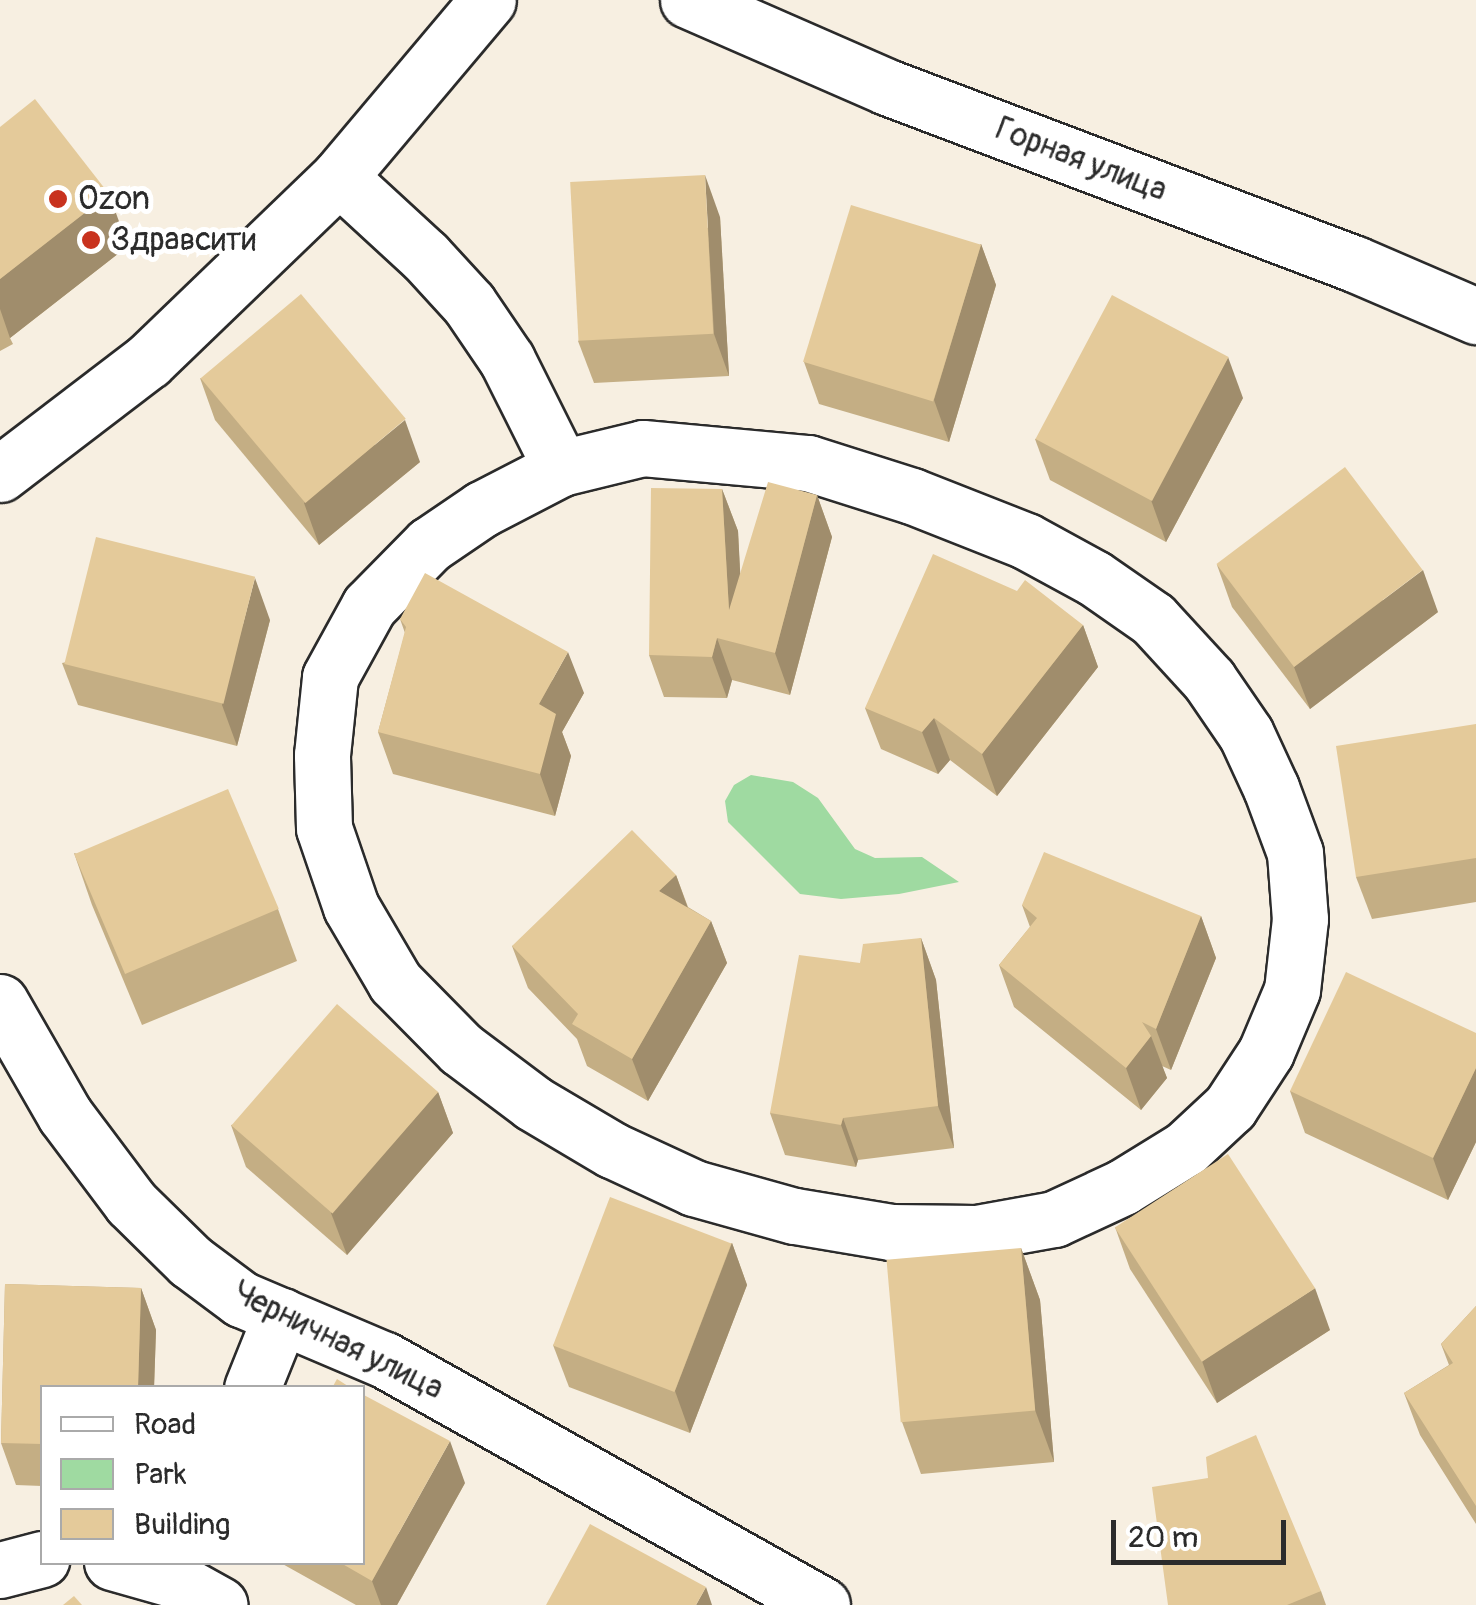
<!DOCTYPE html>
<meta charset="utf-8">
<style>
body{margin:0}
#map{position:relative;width:1476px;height:1605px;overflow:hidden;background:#f7efe1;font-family:Pangolin,sans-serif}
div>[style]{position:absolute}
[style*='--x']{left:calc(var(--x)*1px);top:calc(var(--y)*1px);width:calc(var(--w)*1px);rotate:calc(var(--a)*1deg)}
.green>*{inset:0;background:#9fdaa1}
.roads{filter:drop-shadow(2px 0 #2b2b2b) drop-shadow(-2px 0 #2b2b2b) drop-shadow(0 2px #2b2b2b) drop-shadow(0 -2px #2b2b2b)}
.street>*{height:55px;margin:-27.5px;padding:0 27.5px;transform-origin:27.5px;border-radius:27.5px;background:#fff}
.wall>*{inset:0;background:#c4ae84}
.shaded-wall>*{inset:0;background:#a08d6c}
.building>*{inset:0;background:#e4ca9a;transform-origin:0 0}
.dots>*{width:28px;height:28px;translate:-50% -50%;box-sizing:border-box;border:5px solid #fff;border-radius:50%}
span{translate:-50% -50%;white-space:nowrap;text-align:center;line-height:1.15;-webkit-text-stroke:10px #fff;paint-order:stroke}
.street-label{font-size:32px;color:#2b2b2b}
.poi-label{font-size:32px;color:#2b2b2b}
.left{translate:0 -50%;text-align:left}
.legend{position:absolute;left:40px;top:1385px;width:325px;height:180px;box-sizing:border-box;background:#fff;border:2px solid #aaa;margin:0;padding:12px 18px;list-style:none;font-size:30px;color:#2b2b2b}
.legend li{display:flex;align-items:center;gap:20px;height:50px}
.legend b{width:50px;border:2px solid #aaa}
.scale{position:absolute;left:1111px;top:1520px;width:175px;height:45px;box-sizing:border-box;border:5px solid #2b2b2b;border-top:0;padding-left:12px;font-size:30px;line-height:35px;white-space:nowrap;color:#2b2b2b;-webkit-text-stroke:8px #fff;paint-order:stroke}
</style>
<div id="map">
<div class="green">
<div style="clip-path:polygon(751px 775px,793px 782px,818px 798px,855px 849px,875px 858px,922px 857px,959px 882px,899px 894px,841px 899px,800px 894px,728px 822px,725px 801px,734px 785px)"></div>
</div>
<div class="roads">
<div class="street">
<div style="--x:688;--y:0;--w:217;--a:23.6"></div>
<div style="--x:887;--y:87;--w:500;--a:20.72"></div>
<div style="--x:1355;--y:264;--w:132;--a:23.3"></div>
<div style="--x:339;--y:177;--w:117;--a:42.6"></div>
<div style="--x:425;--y:256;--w:65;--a:47.5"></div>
<div style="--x:469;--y:304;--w:68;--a:55.8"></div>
<div style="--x:507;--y:360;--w:121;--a:63.4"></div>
<div style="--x:643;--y:448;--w:166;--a:5.2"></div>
<div style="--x:808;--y:463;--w:109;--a:17.6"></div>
<div style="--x:912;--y:496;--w:123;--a:21.5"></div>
<div style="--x:1026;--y:541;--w:77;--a:28.6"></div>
<div style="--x:1094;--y:578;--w:72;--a:34.8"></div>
<div style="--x:1153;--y:619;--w:83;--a:47.4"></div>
<div style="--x:1209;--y:680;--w:65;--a:55.6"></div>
<div style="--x:1246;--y:734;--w:60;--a:65.2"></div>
<div style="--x:1271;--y:788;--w:69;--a:69.7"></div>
<div style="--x:1295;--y:853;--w:66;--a:85.7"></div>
<div style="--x:1300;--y:919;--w:71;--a:96.4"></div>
<div style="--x:1292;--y:990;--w:67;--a:112.8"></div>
<div style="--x:1266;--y:1052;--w:66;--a:123.2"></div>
<div style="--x:1230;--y:1107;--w:60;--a:137"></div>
<div style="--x:1186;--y:1148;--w:74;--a:148.2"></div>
<div style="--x:1123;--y:1187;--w:76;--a:155.1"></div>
<div style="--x:1054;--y:1219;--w:79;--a:169.8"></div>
<div style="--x:976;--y:1233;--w:85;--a:-179.3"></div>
<div style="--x:891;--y:1232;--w:98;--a:-170.6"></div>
<div style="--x:794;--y:1216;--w:104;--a:-164.4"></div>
<div style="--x:694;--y:1188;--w:90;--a:-155.1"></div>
<div style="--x:612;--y:1150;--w:92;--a:-149.3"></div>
<div style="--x:533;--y:1103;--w:90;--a:-143.1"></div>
<div style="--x:461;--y:1049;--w:94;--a:-134.6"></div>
<div style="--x:395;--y:982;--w:87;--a:-120.4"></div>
<div style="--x:351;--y:907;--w:83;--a:-108.9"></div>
<div style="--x:324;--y:828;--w:73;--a:-91.6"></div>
<div style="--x:322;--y:755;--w:78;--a:-84.1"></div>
<div style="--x:330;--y:677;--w:81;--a:-61.2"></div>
<div style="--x:369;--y:606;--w:86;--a:-45.5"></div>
<div style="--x:429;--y:545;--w:64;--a:-34.2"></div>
<div style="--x:482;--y:509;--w:89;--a:-27.4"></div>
<div style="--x:561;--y:468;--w:84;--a:-13.7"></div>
<div style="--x:0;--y:474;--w:186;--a:-37.4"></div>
<div style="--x:148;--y:361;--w:265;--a:-43.9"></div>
<div style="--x:339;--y:177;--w:231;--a:-49.9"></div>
<div style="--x:0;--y:1002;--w:130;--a:60.1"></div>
<div style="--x:65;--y:1115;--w:110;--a:53.1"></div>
<div style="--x:131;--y:1203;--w:83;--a:44.5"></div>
<div style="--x:190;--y:1261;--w:64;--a:36.7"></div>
<div style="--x:241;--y:1299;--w:156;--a:23"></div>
<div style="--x:385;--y:1360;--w:501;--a:29.28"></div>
<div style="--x:252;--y:1388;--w:78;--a:-68.1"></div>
<div style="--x:112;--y:1562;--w:66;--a:15.9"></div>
<div style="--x:175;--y:1580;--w:51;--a:29.1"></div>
<div style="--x:0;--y:1570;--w:43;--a:-14.7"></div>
</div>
</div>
<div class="wall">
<div style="clip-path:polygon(0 127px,128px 246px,10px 338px,13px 344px,0 351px)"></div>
<div style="clip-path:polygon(720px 217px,729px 376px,594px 383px,578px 341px)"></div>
<div style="clip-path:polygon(981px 244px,996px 285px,949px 442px,819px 404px,804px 362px)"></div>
<div style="clip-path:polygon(200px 378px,420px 462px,319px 545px,215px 420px)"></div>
<div style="clip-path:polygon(1243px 398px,1166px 542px,1050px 480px,1035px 439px)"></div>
<div style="clip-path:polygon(722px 489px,738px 531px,740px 574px,817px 495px,832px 537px,790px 695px,732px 680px,727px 698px,664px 697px,649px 655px)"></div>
<div style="clip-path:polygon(1217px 565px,1438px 612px,1310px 709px,1232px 607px)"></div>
<div style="clip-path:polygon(400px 619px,584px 693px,562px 732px,571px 756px,555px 816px,393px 774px,378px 732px,405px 633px)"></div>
<div style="clip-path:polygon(270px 620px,237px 746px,78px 705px,62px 663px)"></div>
<div style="clip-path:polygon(1083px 625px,1098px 667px,997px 796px,950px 760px,938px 774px,881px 749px,865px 708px)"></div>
<div style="clip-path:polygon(1476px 724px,1476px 902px,1372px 919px,1356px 877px)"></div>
<div style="clip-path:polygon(74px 853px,278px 909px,297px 961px,142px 1025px,92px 905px)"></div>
<div style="clip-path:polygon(676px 875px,688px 907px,711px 921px,727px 963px,648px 1101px,587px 1066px,577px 1039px,528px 988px,512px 946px)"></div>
<div style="clip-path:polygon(1022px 905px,1201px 916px,1216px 958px,1171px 1070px,1162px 1066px,1167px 1078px,1141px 1110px,1014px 1007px,999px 965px,1030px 927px)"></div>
<div style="clip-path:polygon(921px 938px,936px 980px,954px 1148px,858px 1160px,856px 1167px,785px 1155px,770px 1113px,860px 963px)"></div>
<div style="clip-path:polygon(1476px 1033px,1476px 1142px,1448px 1200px,1305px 1133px,1290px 1091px)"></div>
<div style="clip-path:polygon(438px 1092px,453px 1133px,347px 1255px,246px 1167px,231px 1125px)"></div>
<div style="clip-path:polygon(1115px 1227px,1330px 1330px,1217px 1403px,1130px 1269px)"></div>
<div style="clip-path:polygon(732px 1243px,747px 1285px,690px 1433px,569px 1387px,553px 1345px)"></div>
<div style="clip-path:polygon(1021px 1248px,1040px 1300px,1054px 1462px,921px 1474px,902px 1422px)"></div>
<div style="clip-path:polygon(5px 1284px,141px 1288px,156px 1330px,154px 1388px,42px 1388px,42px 1486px,16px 1485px,1px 1443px)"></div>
<div style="clip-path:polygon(1476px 1306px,1476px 1524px,1420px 1435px,1404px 1393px,1449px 1365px,1441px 1344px)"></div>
<div style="clip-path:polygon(465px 1483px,397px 1605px,356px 1605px,279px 1562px,362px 1562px)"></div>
<div style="clip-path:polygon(1321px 1591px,1326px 1605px,1168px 1605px)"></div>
</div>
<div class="shaded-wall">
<div style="clip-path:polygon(705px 175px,720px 217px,729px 376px,714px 334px)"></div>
<div style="clip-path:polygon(109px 194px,128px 246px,10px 338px,0 309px,0 279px)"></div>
<div style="clip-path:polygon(981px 244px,996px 285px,949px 442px,934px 400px)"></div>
<div style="clip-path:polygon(1228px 357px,1243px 398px,1166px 542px,1151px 500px)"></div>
<div style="clip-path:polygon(405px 420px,420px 462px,319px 545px,304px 503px)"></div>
<div style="clip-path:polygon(722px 489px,738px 531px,744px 645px,729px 610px)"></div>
<div style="clip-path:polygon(817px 495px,832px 537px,790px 695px,775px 653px)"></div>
<div style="clip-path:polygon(1423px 570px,1438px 612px,1310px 709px,1294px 667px)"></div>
<div style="clip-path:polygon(255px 578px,270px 620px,237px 746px,222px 705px)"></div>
<div style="clip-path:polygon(1083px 625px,1098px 667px,997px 796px,982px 754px)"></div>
<div style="clip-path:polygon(717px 638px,732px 680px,727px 698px,712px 657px)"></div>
<div style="clip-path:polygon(568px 652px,584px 693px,562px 732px,571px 756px,555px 816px,540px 774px,539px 704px)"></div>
<div style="clip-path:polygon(934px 718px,950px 760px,938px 774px,922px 732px)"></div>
<div style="clip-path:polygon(676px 875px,691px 917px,659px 891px)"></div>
<div style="clip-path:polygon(1201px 916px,1216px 958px,1171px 1070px,1156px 1029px)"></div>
<div style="clip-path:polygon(711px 921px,727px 963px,648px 1101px,632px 1059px)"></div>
<div style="clip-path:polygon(921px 938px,936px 980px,954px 1148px,938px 1106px)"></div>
<div style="clip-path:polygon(1151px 1036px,1167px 1078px,1141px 1110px,1126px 1068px)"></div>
<div style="clip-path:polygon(1476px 1068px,1476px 1142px,1448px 1200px,1433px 1158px)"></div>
<div style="clip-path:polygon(438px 1092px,453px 1133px,347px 1255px,331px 1213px)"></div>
<div style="clip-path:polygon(843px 1118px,858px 1160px,856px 1167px,841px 1125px)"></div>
<div style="clip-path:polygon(732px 1243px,747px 1285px,690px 1433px,675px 1391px)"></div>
<div style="clip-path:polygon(1021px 1248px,1040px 1300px,1054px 1462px,1035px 1410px)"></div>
<div style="clip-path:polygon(141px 1288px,156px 1330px,154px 1388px,138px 1388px)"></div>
<div style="clip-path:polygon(1315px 1288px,1330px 1330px,1217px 1403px,1202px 1361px)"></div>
<div style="clip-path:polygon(450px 1441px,465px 1483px,397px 1605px,381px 1605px,372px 1581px)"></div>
<div style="clip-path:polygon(706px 1587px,712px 1605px,696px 1605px)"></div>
</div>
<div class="building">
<div style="clip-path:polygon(35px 99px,109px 194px,0 279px,0 127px)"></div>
<div style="left:705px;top:175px;width:159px;height:135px;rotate:87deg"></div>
<div style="left:851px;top:205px;width:136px;height:164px;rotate:17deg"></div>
<div style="left:301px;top:294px;width:163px;height:131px;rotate:50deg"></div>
<div style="left:1112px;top:295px;width:132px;height:163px;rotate:28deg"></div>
<div style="left:1345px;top:467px;width:129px;height:161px;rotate:53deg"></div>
<div style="clip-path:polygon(768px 482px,817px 495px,775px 653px,717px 638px,712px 657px,649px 655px,651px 488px,722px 489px,729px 610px)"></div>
<div style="left:96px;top:537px;width:164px;height:131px;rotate:14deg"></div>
<div style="clip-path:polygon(933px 554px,1017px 591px,1025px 580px,1083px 625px,982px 754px,934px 718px,922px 732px,865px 708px)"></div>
<div style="clip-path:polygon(425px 573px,568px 652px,539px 704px,556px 714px,540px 774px,378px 732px,406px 627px,400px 619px)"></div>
<div style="clip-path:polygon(1476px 724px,1476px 858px,1356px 877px,1336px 746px)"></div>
<div style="left:228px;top:789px;width:130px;height:167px;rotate:67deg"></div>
<div style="clip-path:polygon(632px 830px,676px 875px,659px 891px,711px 921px,632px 1059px,572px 1024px,578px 1014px,512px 946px)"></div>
<div style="clip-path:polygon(1044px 852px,1201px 916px,1156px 1029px,1142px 1022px,1151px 1036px,1126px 1068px,999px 965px,1037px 918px,1022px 905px)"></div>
<div style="clip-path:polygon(921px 938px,938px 1106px,843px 1118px,841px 1125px,770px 1113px,799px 955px,860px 963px,863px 944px)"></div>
<div style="clip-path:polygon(1346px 972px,1476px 1033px,1476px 1068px,1433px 1158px,1290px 1091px)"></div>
<div style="left:337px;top:1004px;width:134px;height:161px;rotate:41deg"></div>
<div style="left:1228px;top:1154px;width:160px;height:135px;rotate:57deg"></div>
<div style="left:610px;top:1197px;width:130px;height:159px;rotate:21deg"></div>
<div style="left:1021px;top:1248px;width:163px;height:135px;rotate:85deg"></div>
<div style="clip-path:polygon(5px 1284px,141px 1288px,138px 1388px,42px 1388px,42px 1444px,1px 1443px)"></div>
<div style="clip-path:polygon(1476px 1306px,1476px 1506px,1404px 1393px,1453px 1363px,1441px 1344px)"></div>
<div style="clip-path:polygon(337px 1379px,351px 1388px,332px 1388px)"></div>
<div style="clip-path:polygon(362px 1394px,450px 1441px,372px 1581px,339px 1562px,362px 1562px)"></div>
<div style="clip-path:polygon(1256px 1435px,1321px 1591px,1287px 1605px,1168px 1605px,1152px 1487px,1208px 1478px,1206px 1457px)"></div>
<div style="clip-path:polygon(590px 1524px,706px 1587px,696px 1605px,546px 1605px)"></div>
<div style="clip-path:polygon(74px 1596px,82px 1605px,63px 1605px)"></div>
</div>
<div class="dots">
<div style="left:58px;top:199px;background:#c8321e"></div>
<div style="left:91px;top:240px;background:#c8321e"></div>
</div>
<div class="street-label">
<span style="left:1081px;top:160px;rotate:21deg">Горная улица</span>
<span style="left:338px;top:1341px;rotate:26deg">Черничная улица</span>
</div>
<div class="poi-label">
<span class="left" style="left:78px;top:199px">Ozon</span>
<span class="left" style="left:111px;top:240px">Здравсити</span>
</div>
<ul class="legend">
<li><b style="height:12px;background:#fff"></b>Road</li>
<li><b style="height:28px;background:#9fdaa1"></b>Park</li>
<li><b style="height:28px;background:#e4ca9a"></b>Building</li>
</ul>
<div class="scale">20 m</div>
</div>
